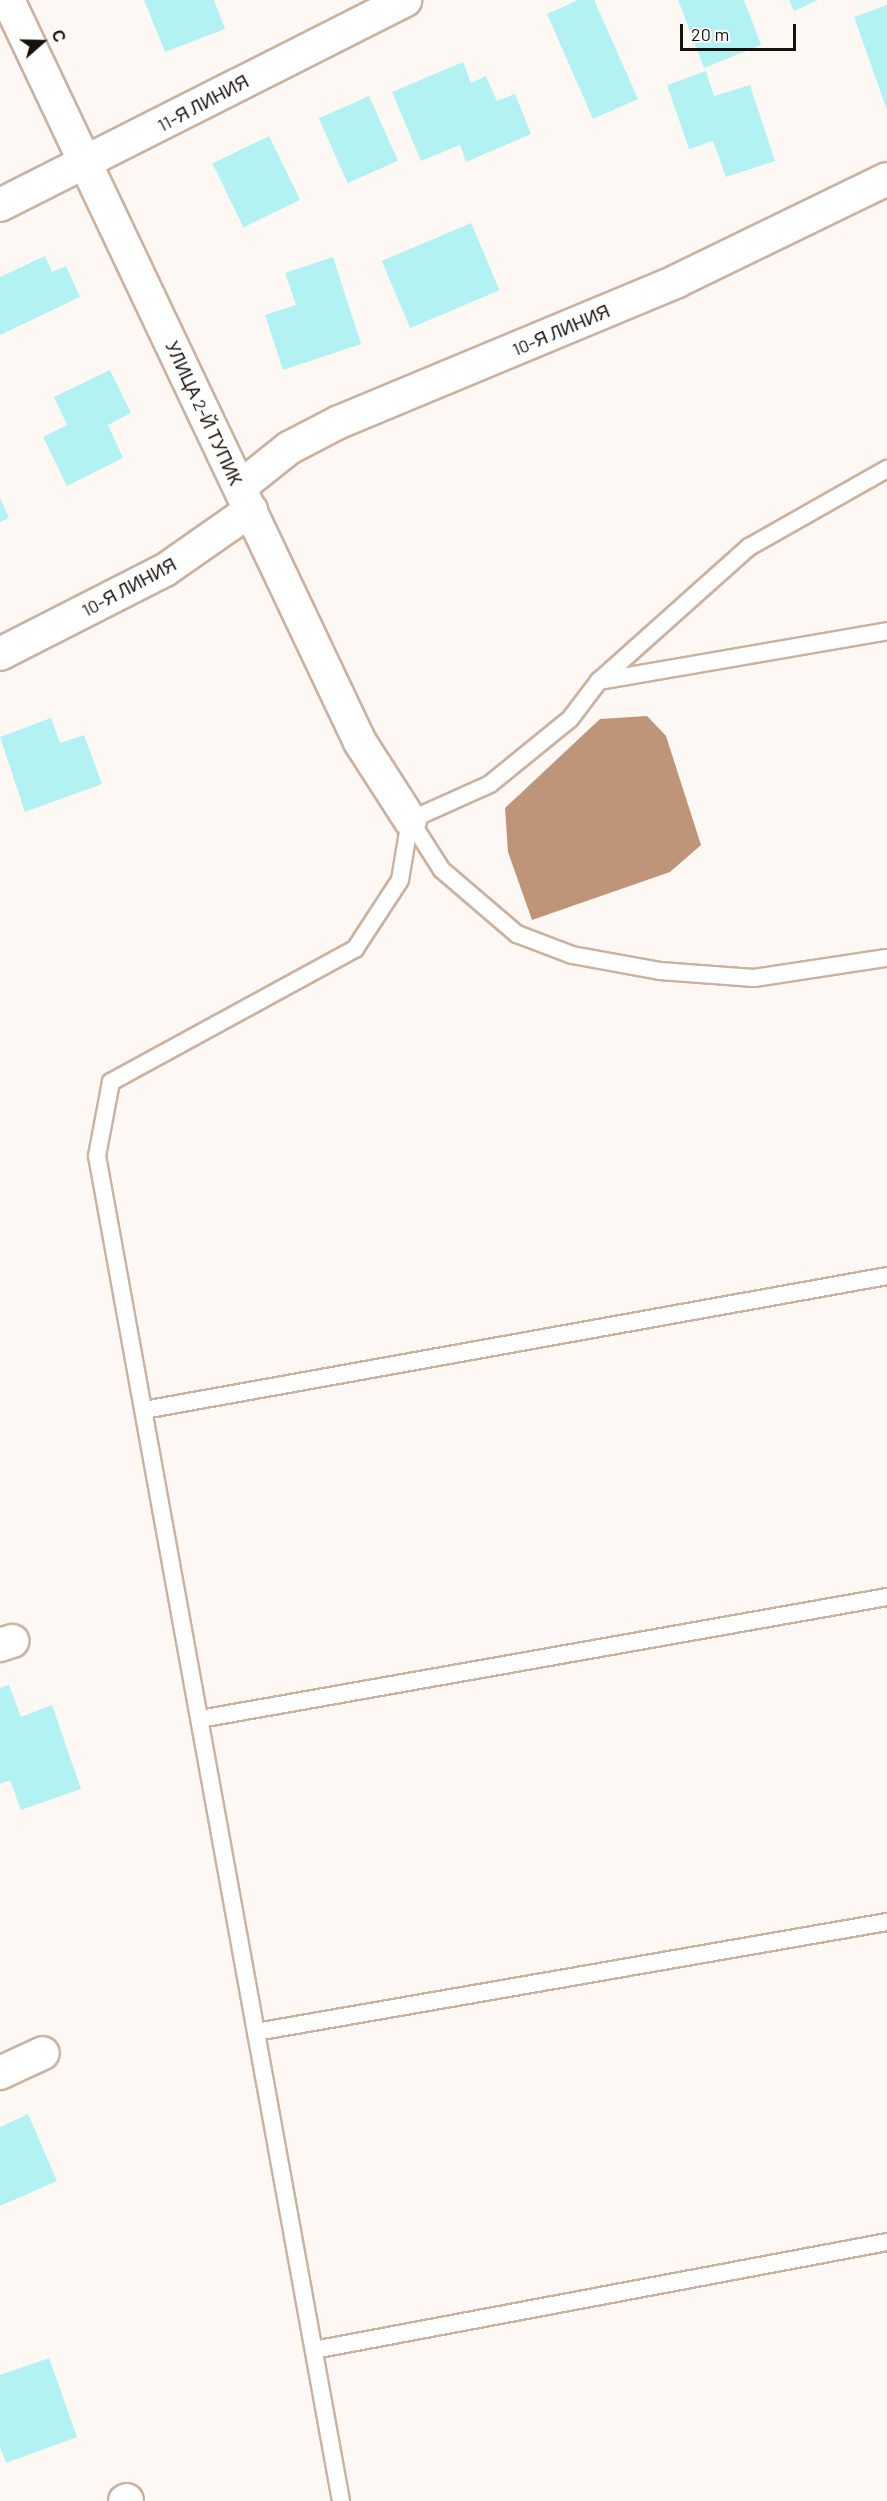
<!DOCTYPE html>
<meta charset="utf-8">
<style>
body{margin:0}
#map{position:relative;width:887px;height:2501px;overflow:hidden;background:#fdf8f4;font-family:Barlow,sans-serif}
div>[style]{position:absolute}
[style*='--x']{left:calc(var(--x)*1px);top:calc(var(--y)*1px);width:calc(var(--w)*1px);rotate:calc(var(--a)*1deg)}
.water>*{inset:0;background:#be9579}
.building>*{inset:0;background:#b3f2f2;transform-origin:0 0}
.roads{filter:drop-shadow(2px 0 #cbb1a0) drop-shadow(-2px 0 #cbb1a0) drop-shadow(0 2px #cbb1a0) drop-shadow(0 -2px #cbb1a0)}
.lane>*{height:16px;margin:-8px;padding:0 8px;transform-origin:8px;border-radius:8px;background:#fff}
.street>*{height:32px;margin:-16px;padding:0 16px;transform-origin:16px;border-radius:16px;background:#fff}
span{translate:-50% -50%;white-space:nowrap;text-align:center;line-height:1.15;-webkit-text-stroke:6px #fff;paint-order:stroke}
.street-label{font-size:18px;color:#18100a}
.north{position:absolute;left:12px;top:12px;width:60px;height:60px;-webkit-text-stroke:4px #fff;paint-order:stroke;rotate:70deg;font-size:16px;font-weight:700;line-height:24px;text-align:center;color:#18100a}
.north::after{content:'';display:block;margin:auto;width:21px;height:27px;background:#18100a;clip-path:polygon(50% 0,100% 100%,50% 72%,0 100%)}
.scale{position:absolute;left:680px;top:24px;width:116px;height:27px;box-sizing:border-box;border:3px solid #18100a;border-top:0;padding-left:8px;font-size:18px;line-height:21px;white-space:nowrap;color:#18100a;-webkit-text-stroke:4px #fff;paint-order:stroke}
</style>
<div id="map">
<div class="water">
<div style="clip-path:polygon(647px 716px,666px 736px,701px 845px,670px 872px,532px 920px,508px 852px,505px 808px,600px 719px)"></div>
</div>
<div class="building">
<div style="clip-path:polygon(144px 0,214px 0,225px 29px,165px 52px)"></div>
<div style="clip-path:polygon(578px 0,594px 0,638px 99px,593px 119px,547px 14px)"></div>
<div style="clip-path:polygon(678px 0,744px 0,761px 45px,704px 68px)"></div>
<div style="clip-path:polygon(789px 0,818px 0,794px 11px)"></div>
<div style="clip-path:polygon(887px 5px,887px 110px,854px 17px)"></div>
<div style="clip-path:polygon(463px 62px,471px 83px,486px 76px,497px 101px,515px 94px,531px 134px,466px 162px,460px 145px,421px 161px,392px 92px)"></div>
<div style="clip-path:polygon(706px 71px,714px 96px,750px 85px,775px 161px,726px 177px,713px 141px,689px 149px,667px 85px)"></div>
<div style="left:369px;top:96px;width:71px;height:55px;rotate:66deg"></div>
<div style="left:269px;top:136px;width:71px;height:63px;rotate:64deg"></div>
<div style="left:471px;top:223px;width:73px;height:97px;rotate:67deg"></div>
<div style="clip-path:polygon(45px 256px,52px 272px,66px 266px,80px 297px,0 335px,0 277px)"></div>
<div style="clip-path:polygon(333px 257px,361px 344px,283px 370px,265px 315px,296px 305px,285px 273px)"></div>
<div style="clip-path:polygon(110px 370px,131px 413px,108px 425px,123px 458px,67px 486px,43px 437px,67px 425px,54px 397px)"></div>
<div style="clip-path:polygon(0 498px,9px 518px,0 522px)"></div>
<div style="clip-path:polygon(51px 718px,60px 743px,84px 735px,102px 784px,25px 812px,0 737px)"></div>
<div style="clip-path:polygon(9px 1685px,21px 1717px,52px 1705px,81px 1789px,21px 1810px,10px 1780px,0 1784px,0 1688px)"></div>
<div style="clip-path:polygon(28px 2114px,57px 2181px,0 2206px,0 2127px)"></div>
<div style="clip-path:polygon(49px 2358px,77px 2437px,6px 2463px,0 2447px,0 2375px)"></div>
</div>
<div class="roads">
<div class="lane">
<div style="--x:599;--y:681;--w:201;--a:-41.8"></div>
<div style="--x:749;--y:547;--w:159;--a:-29.5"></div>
<div style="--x:410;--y:820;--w:59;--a:57.4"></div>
<div style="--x:442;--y:870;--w:99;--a:40.5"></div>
<div style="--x:517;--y:934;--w:59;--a:20.9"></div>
<div style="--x:572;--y:955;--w:89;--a:10.3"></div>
<div style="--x:660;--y:971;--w:94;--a:4.3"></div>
<div style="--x:754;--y:978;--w:134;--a:-8.6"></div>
<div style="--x:410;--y:820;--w:88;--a:-24.2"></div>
<div style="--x:490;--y:784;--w:103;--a:-39.1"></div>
<div style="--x:570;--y:719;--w:48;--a:-52.7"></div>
<div style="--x:599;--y:681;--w:292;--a:-9.8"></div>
<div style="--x:144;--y:1410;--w:755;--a:-10.22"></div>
<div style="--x:200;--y:1719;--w:698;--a:-10.07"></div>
<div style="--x:256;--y:2032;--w:641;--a:-9.89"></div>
<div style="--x:314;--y:2350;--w:583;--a:-10.67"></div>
<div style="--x:341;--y:2501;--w:1367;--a:-100.28"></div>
<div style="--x:97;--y:1156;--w:75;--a:-79.3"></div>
<div style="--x:111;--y:1082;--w:278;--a:-28.6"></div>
<div style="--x:355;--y:949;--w:82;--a:-56.9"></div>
<div style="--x:400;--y:880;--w:61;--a:-80.5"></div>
</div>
<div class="street">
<div style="--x:8;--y:0;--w:821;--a:64.62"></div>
<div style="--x:360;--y:742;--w:93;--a:57.3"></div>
<div style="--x:0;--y:205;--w:454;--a:-26.8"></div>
<div style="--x:240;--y:487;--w:63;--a:-38.5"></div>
<div style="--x:289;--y:448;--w:56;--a:-27.5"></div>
<div style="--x:339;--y:422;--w:366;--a:-22.6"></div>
<div style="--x:677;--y:281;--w:233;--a:-25.9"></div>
<div style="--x:0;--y:654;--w:185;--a:-27"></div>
<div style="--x:165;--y:570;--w:105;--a:-34.9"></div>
<div style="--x:0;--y:1645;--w:13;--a:-18"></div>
<div style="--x:0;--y:2073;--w:47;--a:-24.9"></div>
<div style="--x:125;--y:2501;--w:2;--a:-27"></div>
</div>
</div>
<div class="street-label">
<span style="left:203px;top:103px;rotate:-28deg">11-Я ЛИНИЯ</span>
<span style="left:561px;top:330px;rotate:-23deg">10-Я ЛИНИЯ</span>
<span style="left:204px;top:413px;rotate:65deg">УЛИЦА 2-Й ТУПИК</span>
<span style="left:129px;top:587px;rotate:-28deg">10-Я ЛИНИЯ</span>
</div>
<div class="north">С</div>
<div class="scale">20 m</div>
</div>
